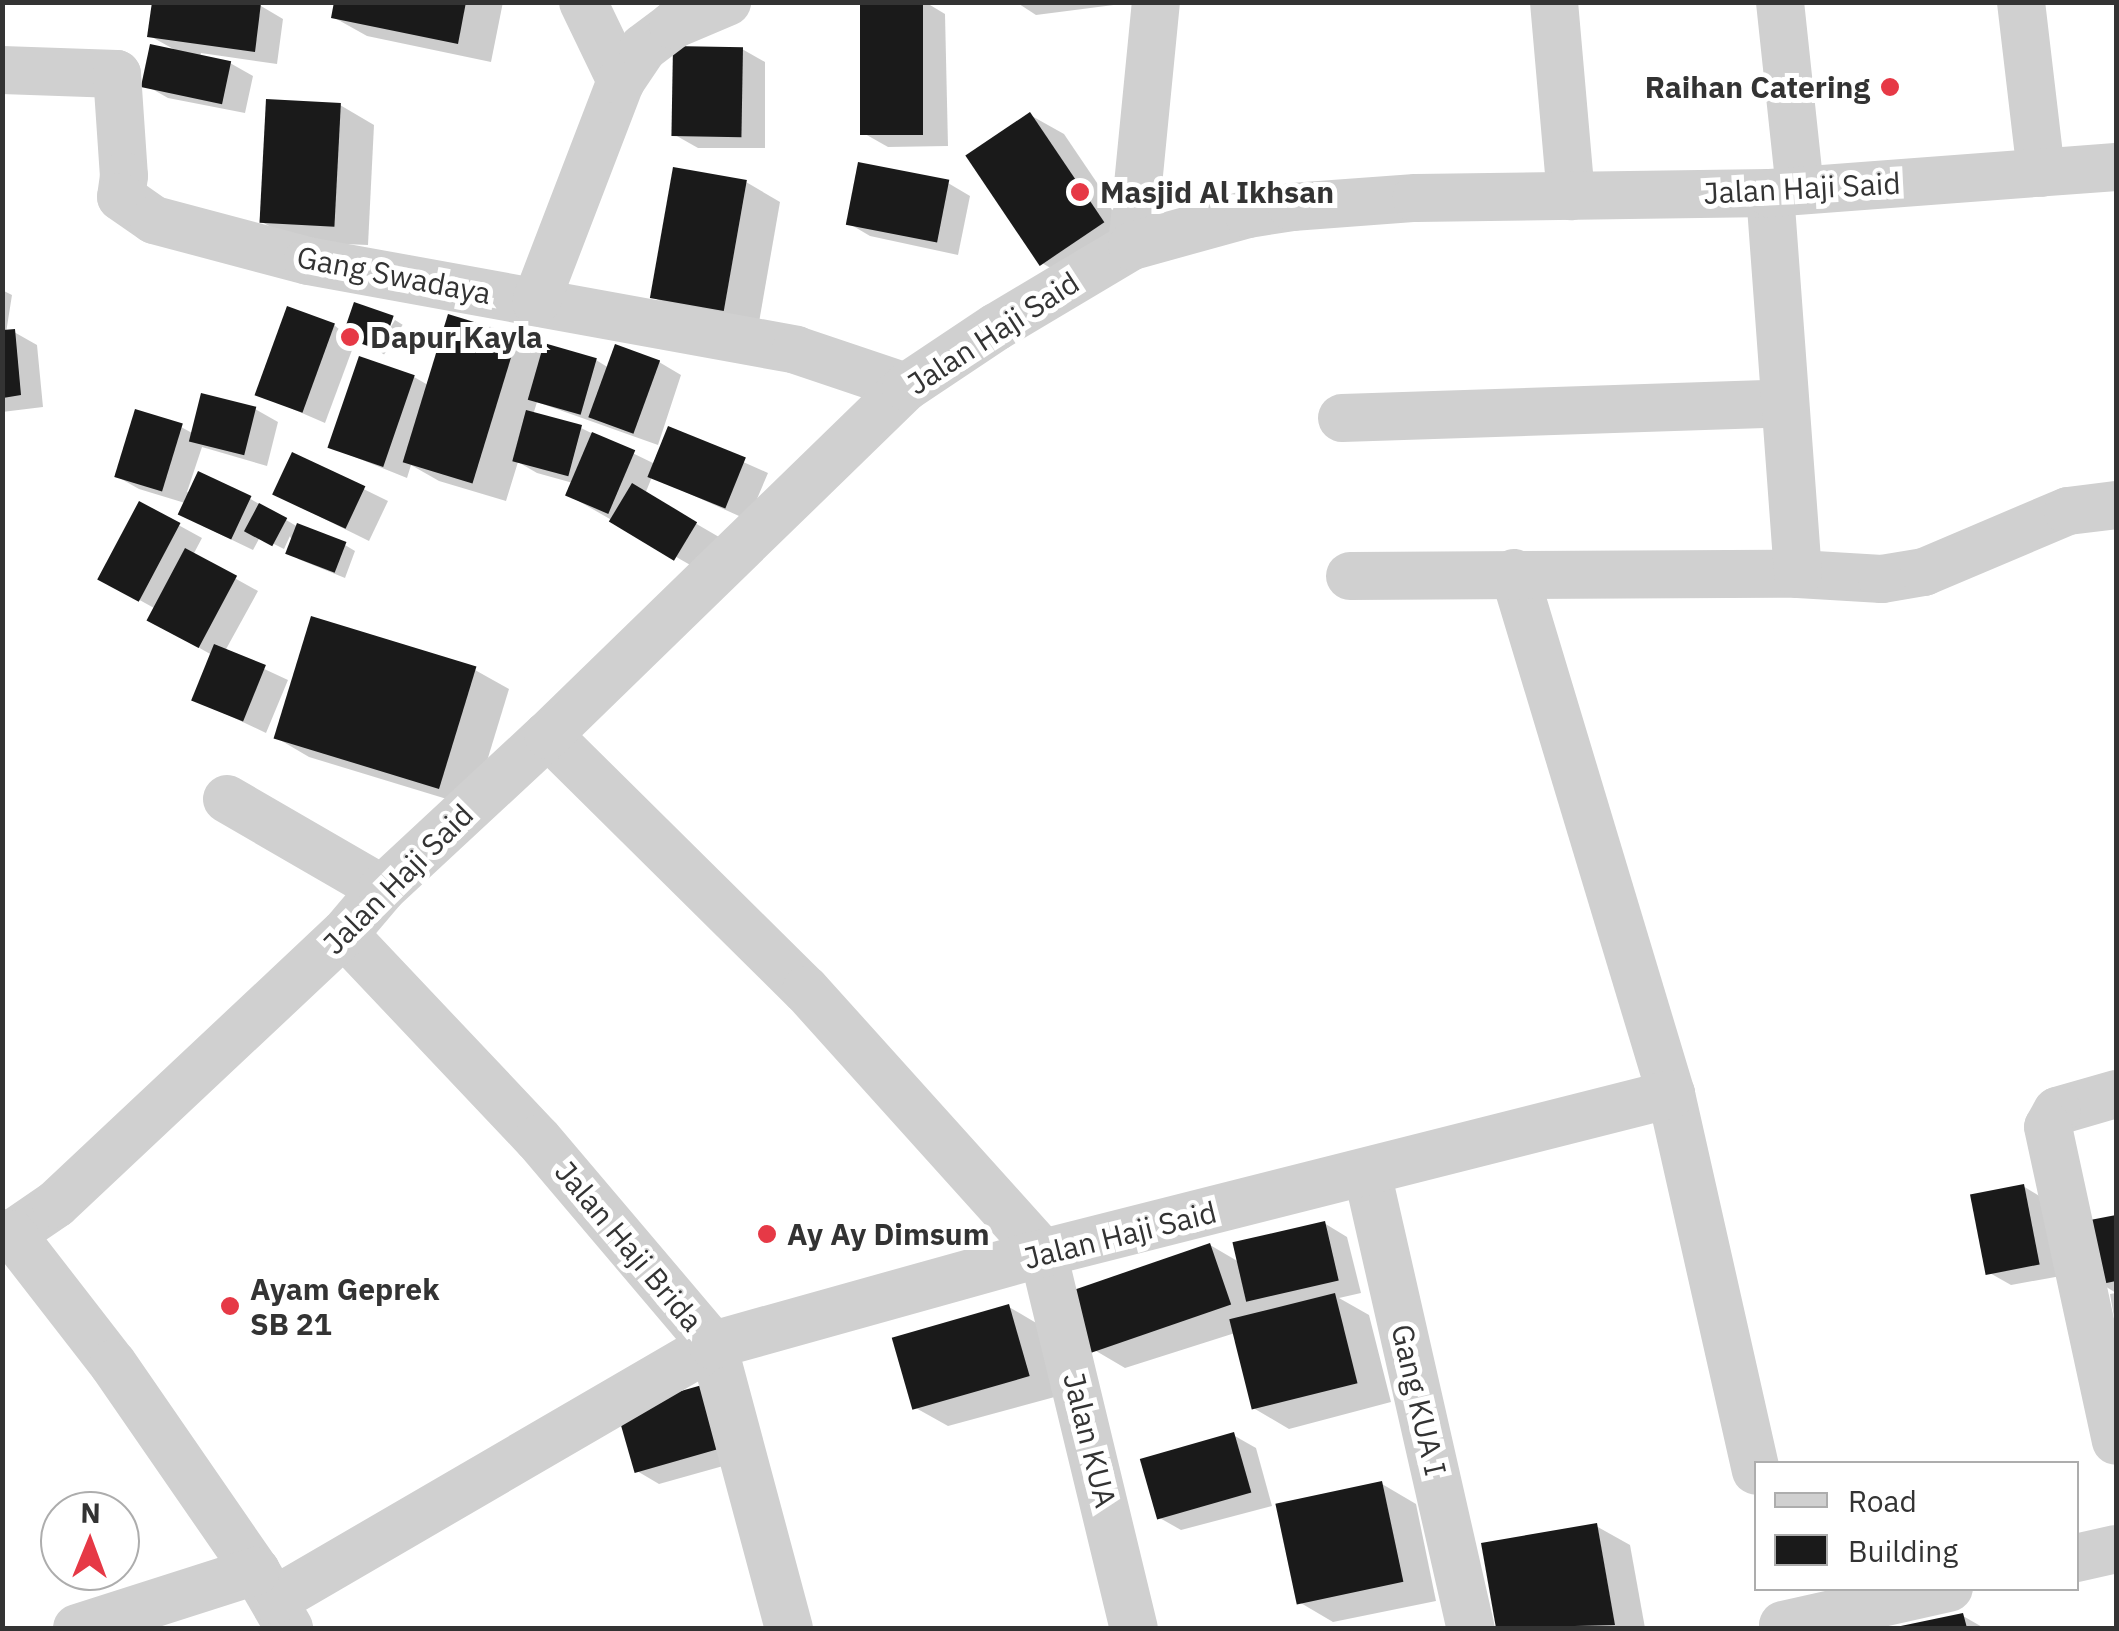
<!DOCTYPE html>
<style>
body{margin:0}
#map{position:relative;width:2119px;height:1631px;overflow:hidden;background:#fff;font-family:"IBM Plex Sans",sans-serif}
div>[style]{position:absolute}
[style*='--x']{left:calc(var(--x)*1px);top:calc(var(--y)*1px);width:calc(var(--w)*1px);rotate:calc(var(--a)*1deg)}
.shadow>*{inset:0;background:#0003;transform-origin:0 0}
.building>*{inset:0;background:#1a1a1a;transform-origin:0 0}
.minor>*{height:48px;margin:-24px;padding:0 24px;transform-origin:24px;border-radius:24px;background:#d0d0d0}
.dots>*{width:28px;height:28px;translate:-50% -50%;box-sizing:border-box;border:5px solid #fff;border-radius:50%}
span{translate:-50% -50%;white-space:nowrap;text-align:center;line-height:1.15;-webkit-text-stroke:10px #fff;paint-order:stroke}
.poi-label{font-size:30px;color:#333;font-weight:700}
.right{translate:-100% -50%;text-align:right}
.left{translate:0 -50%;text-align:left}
.street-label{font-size:30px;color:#333}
.frame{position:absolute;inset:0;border:5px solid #333;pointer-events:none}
.legend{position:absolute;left:1754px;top:1461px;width:325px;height:130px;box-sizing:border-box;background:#fff;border:2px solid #adadad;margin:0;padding:12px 18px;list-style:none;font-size:30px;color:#333}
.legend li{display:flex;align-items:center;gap:20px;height:50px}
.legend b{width:50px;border:2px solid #adadad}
.north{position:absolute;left:40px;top:1491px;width:100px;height:100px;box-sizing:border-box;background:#fff;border:2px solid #adadad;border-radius:50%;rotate:1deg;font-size:28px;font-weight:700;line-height:40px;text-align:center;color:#333}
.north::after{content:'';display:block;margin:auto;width:35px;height:45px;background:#e63946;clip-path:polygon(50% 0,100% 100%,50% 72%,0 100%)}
</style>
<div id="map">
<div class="shadow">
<div style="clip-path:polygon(154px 2px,238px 2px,261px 6px,283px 19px,277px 64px,201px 53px,200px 57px,230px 63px,253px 76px,245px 113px,168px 98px,145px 85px,177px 51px,150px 36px)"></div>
<div style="clip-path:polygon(336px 2px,503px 2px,491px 62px,367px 36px,333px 17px)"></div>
<div style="clip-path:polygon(925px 2px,945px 14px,948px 146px,888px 147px,865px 134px,863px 3px)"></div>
<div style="clip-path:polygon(1016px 2px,1137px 2px,1036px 15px)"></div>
<div style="clip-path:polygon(742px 49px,765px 62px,765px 148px,698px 148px,675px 135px)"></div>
<div style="clip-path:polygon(340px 105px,374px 125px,368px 245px,296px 242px,262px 222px)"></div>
<div style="clip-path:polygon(1030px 115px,1064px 134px,1137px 242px,1076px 283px,1042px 263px)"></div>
<div style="clip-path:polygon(746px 182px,780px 202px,758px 328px,687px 316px,653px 297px)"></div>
<div style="clip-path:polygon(948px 183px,970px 196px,958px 255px,870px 236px,848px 223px)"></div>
<div style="clip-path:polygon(2px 290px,12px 295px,6px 333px,14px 332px,37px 345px,43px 407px,2px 412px)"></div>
<div style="left:395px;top:320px;width:9px;height:35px;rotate:32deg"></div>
<div style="clip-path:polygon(334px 325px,355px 342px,325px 423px,258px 394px)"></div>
<div style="clip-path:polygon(517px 338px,544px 353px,596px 360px,609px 368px,659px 362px,681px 375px,658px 445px,537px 402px,533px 415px,581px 428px,655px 464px,669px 429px,768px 473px,748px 520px,652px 477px,645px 494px,719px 537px,699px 570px,568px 495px,573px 483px,537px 473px,518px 462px,506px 501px,439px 481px,411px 465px,407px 478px,330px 447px,414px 377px,428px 385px)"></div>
<div style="clip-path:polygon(255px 409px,278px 422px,267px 466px,202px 447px,187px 492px,249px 498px,298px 527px,345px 545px,355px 551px,345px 578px,298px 559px,290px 536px,284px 549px,260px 537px,253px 550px,203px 526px,185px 503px,139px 489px,116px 476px,181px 427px,194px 434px)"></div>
<div style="clip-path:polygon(294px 455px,388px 501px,369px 541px,298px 506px)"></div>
<div style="clip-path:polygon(140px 504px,202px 538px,193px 555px,258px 591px,225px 651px,288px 680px,266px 733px,194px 699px,212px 655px,148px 619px,154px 608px,100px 578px)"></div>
<div style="clip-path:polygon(313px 619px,475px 670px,509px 689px,473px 807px,309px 757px,275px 737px)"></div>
<div style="clip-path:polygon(2023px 1186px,2046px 1200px,2061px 1276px,2011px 1285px,1988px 1272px)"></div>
<div style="clip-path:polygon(2116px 1218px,2116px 1293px,2100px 1283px,2088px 1223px)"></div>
<div style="clip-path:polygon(1324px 1223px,1347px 1237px,1361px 1293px,1339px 1298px,1369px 1315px,1391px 1402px,1289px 1429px,1255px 1409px,1235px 1333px,1125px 1368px,1091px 1348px,1210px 1245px,1239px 1262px)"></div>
<div style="clip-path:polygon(2116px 1293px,2116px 1329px,2110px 1294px)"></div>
<div style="clip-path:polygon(1009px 1307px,1043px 1327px,1062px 1395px,948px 1426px,914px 1407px)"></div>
<div style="clip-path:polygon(701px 1387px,741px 1461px,659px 1484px,637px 1471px)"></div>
<div style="clip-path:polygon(1233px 1435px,1256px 1448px,1272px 1506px,1181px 1530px,1158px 1517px)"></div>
<div style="clip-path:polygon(1382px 1484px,1416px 1504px,1436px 1601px,1333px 1622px,1299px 1602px)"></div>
<div style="clip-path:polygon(1596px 1526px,1630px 1545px,1645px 1628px,1499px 1628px,1484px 1545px)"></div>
<div style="clip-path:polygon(1963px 1616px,1984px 1628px,1900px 1628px)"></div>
</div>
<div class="building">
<div style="clip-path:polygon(152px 2px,261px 3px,255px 52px,147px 37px)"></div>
<div style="clip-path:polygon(334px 2px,466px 2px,458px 44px,331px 18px)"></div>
<div style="left:860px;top:2px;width:63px;height:133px"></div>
<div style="left:150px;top:44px;width:83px;height:44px;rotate:12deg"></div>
<div style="left:673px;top:46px;width:70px;height:90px;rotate:1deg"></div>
<div style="left:266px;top:99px;width:75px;height:124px;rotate:3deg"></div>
<div style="left:1030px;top:112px;width:133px;height:78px;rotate:56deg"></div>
<div style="left:858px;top:162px;width:93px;height:64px;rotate:11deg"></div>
<div style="left:673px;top:167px;width:75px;height:133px;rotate:10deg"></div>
<div style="left:354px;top:302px;width:42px;height:37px;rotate:19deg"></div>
<div style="left:287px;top:306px;width:51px;height:95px;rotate:20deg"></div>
<div style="left:448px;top:314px;width:73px;height:155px;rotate:17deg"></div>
<div style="clip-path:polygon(15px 329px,21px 395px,3px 398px,3px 330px)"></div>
<div style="left:544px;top:343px;width:55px;height:59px;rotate:16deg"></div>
<div style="left:615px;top:344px;width:48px;height:78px;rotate:20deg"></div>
<div style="left:359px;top:356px;width:59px;height:97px;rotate:19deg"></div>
<div style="left:201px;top:393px;width:57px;height:50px;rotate:14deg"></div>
<div style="left:135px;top:409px;width:50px;height:71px;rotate:17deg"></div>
<div style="left:526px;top:410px;width:58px;height:53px;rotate:15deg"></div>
<div style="left:668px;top:426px;width:84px;height:55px;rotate:22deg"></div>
<div style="left:592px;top:432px;width:47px;height:69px;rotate:23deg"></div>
<div style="left:292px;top:452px;width:81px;height:47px;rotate:25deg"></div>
<div style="left:198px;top:471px;width:59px;height:48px;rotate:25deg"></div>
<div style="left:632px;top:483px;width:76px;height:45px;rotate:31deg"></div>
<div style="left:139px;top:501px;width:47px;height:89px;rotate:28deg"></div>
<div style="left:259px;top:503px;width:32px;height:32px;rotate:28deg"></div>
<div style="left:297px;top:523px;width:53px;height:33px;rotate:21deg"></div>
<div style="left:185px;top:548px;width:59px;height:82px;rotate:28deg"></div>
<div style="left:311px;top:616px;width:173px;height:128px;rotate:17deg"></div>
<div style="left:214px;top:644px;width:56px;height:61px;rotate:22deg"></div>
<div style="left:2024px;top:1184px;width:82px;height:55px;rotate:79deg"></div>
<div style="clip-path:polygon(2116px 1215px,2116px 1281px,2097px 1285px,2085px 1221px)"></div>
<div style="left:1325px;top:1221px;width:61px;height:95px;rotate:77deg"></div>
<div style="left:1210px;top:1243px;width:65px;height:148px;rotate:71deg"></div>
<div style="left:1335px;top:1293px;width:93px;height:109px;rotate:76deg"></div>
<div style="left:1009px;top:1304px;width:75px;height:122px;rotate:74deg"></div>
<div style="left:702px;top:1385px;width:66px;height:89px;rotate:74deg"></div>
<div style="left:1234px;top:1432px;width:63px;height:98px;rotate:74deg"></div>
<div style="left:1382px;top:1481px;width:103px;height:109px;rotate:78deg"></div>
<div style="clip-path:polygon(1597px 1523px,1615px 1625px,1496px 1628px,1481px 1543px)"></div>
<div style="clip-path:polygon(1963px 1613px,1967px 1628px,1896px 1628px,1896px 1627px)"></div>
</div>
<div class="minor">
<div style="--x:583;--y:2;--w:88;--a:64.3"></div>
<div style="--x:1554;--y:2;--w:195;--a:85"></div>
<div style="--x:1780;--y:2;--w:188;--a:83.9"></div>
<div style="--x:2021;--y:2;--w:172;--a:83.3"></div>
<div style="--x:2;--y:70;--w:115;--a:2"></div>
<div style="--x:117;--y:74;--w:102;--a:86.1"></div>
<div style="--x:124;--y:176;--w:21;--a:98"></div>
<div style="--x:121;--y:197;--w:40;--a:34.9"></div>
<div style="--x:154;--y:220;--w:159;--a:14.9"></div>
<div style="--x:308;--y:261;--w:496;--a:10.3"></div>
<div style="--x:796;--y:350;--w:116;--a:18.6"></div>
<div style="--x:1132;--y:246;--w:245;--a:-84.4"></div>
<div style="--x:536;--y:302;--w:237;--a:-69"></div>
<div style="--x:621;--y:81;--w:40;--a:-56"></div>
<div style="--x:643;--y:48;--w:38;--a:-37"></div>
<div style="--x:673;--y:25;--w:59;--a:-23.1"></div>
<div style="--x:1342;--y:418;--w:443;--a:-1.9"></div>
<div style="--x:1514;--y:573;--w:544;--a:73.23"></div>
<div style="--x:1671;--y:1094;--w:386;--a:77.3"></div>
<div style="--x:1798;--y:574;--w:84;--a:3.4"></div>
<div style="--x:1882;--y:579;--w:43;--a:-9.5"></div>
<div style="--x:1924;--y:572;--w:156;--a:-23"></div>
<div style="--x:2068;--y:511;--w:48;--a:-7.1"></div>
<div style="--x:1350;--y:576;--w:448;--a:-0.3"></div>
<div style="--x:1798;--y:574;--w:382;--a:-94.2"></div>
<div style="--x:548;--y:735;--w:363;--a:44.7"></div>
<div style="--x:806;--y:990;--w:354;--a:48"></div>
<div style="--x:1043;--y:1253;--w:386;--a:76.4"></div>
<div style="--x:227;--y:799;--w:179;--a:30.1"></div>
<div style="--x:344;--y:934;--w:282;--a:46.6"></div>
<div style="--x:538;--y:1139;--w:270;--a:49.7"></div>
<div style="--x:713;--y:1345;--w:293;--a:75"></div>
<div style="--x:2116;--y:1094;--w:61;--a:163.9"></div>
<div style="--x:2057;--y:1111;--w:18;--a:119"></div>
<div style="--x:2048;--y:1127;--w:321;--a:77.8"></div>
<div style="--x:1367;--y:1172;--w:468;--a:77.2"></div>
<div style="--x:2;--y:1233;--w:10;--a:6"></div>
<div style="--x:12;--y:1234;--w:53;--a:-34.3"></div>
<div style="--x:56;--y:1204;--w:395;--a:-43.2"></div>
<div style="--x:344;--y:934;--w:59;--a:-49.8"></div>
<div style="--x:382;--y:889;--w:226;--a:-42.9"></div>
<div style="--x:548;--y:735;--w:499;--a:-44.2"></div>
<div style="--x:906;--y:387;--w:108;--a:-33.7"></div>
<div style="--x:996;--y:327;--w:158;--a:-30.8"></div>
<div style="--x:1132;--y:246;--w:120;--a:-15.4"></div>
<div style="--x:1248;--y:214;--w:45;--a:-9"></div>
<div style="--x:1292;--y:207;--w:124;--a:-4.2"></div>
<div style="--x:1416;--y:198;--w:354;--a:-0.8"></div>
<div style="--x:1770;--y:193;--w:347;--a:-4.3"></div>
<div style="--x:12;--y:1234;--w:165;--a:52.2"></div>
<div style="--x:113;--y:1364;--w:252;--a:55.4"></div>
<div style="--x:256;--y:1571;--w:66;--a:59.9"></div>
<div style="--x:2076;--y:1558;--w:41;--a:-12.7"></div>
<div style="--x:275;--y:1600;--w:507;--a:-30.21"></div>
<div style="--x:713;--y:1345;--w:343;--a:-15.6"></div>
<div style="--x:1043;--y:1253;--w:648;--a:-14.21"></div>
<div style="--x:1783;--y:1625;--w:170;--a:-12.6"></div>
<div style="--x:77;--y:1628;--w:188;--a:-17.7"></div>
</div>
<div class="dots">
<div style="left:1890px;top:87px;background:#e63946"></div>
<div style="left:1080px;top:192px;background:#e63946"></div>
<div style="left:350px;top:337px;background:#e63946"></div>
<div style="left:767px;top:1234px;background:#e63946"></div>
<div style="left:230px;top:1306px;background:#e63946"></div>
</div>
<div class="poi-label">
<span class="right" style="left:1870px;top:87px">Raihan Catering</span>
<span class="left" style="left:1100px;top:192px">Masjid Al Ikhsan</span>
<span class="left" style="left:370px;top:337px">Dapur Kayla</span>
<span class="left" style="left:787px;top:1234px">Ay Ay Dimsum</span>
<span class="left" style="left:250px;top:1306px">Ayam Geprek<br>SB 21</span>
</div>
<div class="street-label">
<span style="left:1802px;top:188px;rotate:-3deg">Jalan Haji Said</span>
<span style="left:394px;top:275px;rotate:11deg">Gang Swadaya</span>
<span style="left:993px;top:333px;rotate:-33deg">Jalan Haji Said</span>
<span style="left:398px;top:879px;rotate:-45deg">Jalan Haji Said</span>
<span style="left:1120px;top:1235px;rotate:-14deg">Jalan Haji Said</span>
<span style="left:629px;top:1246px;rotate:50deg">Jalan Haji Brida</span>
<span style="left:1419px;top:1400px;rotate:77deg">Gang KUA I</span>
<span style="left:1090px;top:1440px;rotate:76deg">Jalan KUA</span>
</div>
<div class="frame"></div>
<ul class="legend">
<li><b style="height:12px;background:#d0d0d0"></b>Road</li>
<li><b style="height:28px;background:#1a1a1a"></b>Building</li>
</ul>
<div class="north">N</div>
</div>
